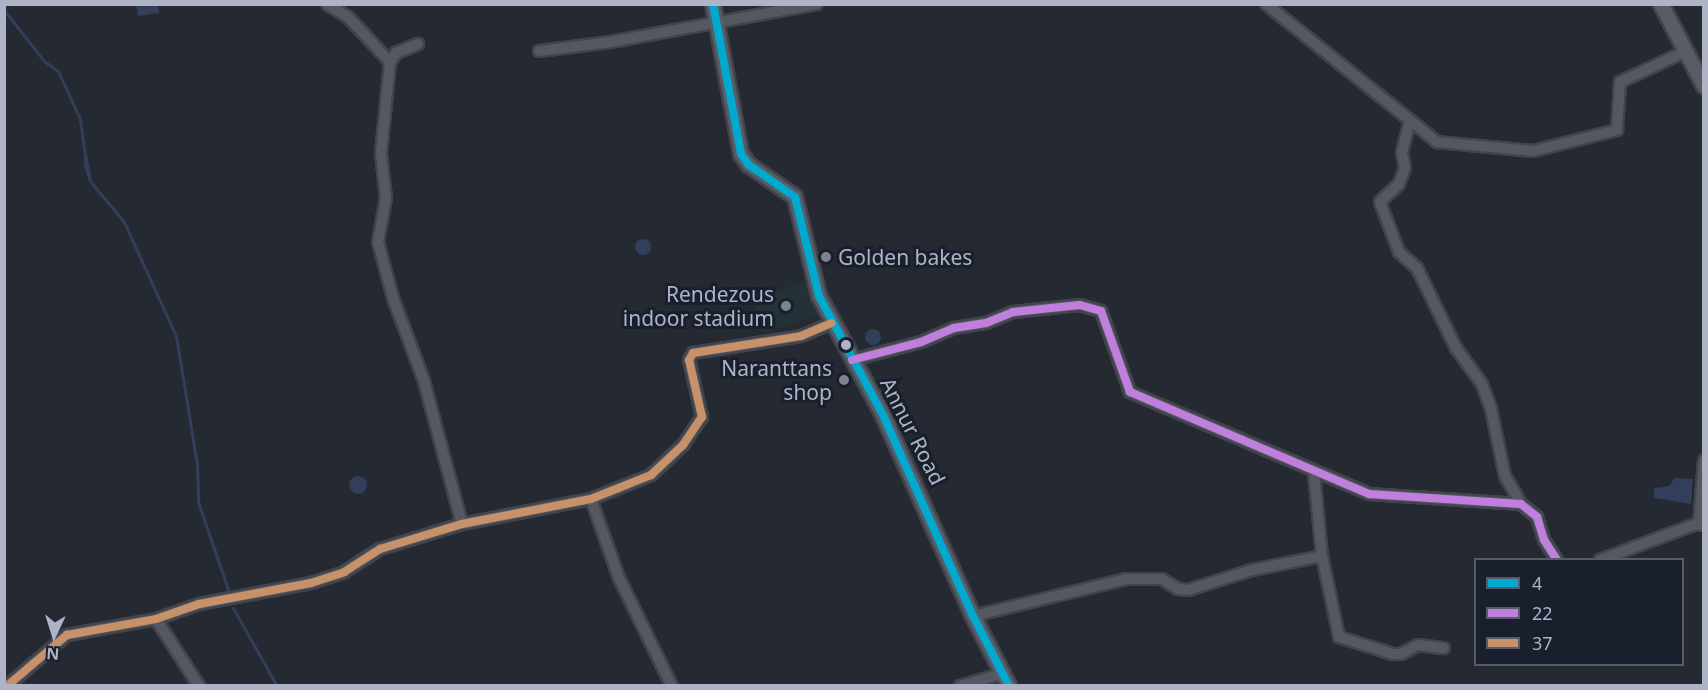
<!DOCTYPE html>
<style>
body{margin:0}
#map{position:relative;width:1708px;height:690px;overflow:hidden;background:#252932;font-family:"Noto Sans",sans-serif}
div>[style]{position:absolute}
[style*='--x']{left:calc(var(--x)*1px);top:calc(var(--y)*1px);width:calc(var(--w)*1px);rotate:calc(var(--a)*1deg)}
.green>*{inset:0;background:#223237;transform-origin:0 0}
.water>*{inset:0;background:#333e5b}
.round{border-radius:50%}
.stream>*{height:3px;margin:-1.5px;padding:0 1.5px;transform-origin:1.5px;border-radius:1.5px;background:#333e5b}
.roads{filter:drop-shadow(2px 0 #41444b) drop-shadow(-2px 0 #41444b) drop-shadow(0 2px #41444b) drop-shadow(0 -2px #41444b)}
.minor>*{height:10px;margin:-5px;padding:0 5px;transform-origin:5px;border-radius:5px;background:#565861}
.secondary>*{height:14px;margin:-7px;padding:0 7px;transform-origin:7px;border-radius:7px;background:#595c66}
.bus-1>*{height:8px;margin:-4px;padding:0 4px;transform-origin:4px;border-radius:4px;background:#00a9ce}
.bus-2>*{height:8px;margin:-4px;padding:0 4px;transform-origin:4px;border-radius:4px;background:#c07fdc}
.bus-3>*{height:8px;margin:-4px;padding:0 4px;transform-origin:4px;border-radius:4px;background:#c7916a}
.dots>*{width:16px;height:16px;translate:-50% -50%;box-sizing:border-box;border:3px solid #191f2c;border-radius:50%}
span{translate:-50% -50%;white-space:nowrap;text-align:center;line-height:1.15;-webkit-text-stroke:6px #191f2c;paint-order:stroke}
.poi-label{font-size:21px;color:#aeb4c5}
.left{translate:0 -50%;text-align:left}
.right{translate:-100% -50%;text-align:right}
.street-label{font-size:21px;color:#aeb4c5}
.frame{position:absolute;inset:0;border:6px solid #aeb4c5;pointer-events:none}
.legend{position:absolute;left:1474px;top:558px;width:210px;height:108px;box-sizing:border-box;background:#191f2c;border:2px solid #555b69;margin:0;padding:8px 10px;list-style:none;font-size:18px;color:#aeb4c5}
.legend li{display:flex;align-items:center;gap:12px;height:30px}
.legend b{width:30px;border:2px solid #555b69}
.north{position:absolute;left:24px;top:606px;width:60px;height:60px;-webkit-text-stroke:4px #191f2c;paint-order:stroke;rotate:184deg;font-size:16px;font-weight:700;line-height:24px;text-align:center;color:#aeb4c5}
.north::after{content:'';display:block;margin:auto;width:21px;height:27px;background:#aeb4c5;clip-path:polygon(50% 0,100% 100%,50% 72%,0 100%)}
</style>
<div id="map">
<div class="green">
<div style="left:808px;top:280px;width:36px;height:59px;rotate:71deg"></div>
</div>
<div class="water">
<div style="clip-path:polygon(136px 5px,158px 5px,159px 13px,138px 16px)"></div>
<div class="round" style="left:635px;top:239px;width:16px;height:16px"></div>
<div class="round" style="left:865px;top:329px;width:16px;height:16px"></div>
<div class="round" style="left:349px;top:476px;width:18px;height:18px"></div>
<div style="clip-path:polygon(1674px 478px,1693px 479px,1691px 504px,1654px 498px,1654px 488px,1670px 486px)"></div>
</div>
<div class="stream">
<div style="--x:4;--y:10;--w:65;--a:51.9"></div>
<div style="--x:44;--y:61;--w:17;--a:36"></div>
<div style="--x:58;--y:71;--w:53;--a:65.4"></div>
<div style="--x:80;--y:119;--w:35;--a:82"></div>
<div style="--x:90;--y:181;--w:27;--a:-100"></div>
<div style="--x:85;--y:154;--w:11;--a:90"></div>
<div style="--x:85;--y:165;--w:17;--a:73"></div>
<div style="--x:90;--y:181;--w:53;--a:50.3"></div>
<div style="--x:124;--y:222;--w:125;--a:65.5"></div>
<div style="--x:176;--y:336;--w:130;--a:80.7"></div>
<div style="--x:197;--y:464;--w:38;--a:88"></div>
<div style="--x:198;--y:502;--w:95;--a:71"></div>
<div style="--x:233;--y:608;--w:90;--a:60.6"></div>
</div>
<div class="roads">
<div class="minor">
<div style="--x:327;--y:4;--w:26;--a:32"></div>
<div style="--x:349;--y:18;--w:60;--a:47"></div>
<div style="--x:1266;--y:4;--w:220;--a:38.9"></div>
<div style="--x:1437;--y:142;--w:96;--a:5.4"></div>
<div style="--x:1533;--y:151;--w:87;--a:-14"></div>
<div style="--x:1617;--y:130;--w:48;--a:-86.4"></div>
<div style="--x:1620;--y:82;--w:71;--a:-25.1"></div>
<div style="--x:418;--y:44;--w:24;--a:158"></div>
<div style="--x:396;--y:53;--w:11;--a:124"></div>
<div style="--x:390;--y:62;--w:91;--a:95.6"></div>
<div style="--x:381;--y:153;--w:45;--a:83.7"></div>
<div style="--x:386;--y:198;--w:45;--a:100.3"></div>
<div style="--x:378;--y:242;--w:58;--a:75"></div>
<div style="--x:393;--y:298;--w:89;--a:69.5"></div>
<div style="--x:424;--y:381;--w:148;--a:75.1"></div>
<div style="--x:539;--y:51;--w:72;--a:-7.2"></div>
<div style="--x:610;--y:42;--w:210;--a:-10.4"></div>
<div style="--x:1410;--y:120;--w:34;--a:104"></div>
<div style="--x:1402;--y:153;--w:15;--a:79"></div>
<div style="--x:1405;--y:168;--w:17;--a:111"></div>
<div style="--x:1399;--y:184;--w:26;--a:137"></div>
<div style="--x:1380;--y:202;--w:53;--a:69.2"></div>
<div style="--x:1399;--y:252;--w:24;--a:42"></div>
<div style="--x:1417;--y:268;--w:89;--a:64"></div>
<div style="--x:1456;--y:348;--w:44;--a:54.2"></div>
<div style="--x:1482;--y:384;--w:27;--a:70"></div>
<div style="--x:1491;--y:409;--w:68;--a:78.2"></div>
<div style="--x:1505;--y:476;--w:32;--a:60"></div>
<div style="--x:852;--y:360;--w:71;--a:-14.6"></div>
<div style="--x:921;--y:342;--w:36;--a:-23"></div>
<div style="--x:954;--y:328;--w:32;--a:-9"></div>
<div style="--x:986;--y:323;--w:29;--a:-22"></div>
<div style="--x:1013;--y:312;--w:67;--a:-6"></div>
<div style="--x:1080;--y:305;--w:22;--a:16"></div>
<div style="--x:1101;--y:311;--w:86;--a:70.3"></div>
<div style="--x:1130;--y:392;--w:260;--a:23.1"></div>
<div style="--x:1369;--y:494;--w:152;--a:3.8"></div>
<div style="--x:1521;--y:504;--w:21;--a:39"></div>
<div style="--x:1537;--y:517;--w:24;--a:73"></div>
<div style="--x:1544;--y:540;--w:24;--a:57"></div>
<div style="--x:1314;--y:473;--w:83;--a:84.5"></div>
<div style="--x:1322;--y:556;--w:83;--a:78.1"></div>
<div style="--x:1339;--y:637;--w:57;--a:17.5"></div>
<div style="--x:1393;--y:654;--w:8;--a:0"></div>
<div style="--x:1401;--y:654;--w:19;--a:-28"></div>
<div style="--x:1418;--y:645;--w:26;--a:7"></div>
<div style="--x:591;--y:499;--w:84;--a:70.5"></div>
<div style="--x:619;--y:578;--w:120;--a:63.9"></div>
<div style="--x:1699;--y:525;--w:65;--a:-85.6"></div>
<div style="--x:1600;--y:560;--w:111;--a:-20.6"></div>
<div style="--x:973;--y:616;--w:157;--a:-13.6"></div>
<div style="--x:1126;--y:579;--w:36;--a:0"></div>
<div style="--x:1162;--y:579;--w:19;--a:32"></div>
<div style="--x:1178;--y:589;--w:10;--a:6"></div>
<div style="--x:1188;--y:590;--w:67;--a:-17.4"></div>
<div style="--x:1252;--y:570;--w:71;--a:-11.3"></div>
<div style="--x:156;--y:619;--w:80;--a:57.3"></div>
<div style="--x:7;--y:686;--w:79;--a:-40.4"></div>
<div style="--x:67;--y:635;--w:90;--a:-10.2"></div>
<div style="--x:156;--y:619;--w:46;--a:-19.2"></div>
<div style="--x:199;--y:604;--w:114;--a:-10.6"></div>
<div style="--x:311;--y:583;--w:35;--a:-18"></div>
<div style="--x:344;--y:572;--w:43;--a:-32.6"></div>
<div style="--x:380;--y:549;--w:86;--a:-17"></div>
<div style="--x:462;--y:524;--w:131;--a:-11"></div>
<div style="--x:591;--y:499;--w:65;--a:-21.8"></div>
<div style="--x:651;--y:475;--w:44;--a:-43.2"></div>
<div style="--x:683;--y:445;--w:34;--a:-56"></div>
<div style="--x:702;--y:417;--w:58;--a:-102.8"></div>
<div style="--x:689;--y:360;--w:8;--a:-60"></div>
<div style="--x:693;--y:353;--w:109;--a:-8.9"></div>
<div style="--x:801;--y:336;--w:33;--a:-23"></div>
<div style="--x:960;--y:686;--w:43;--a:-16.3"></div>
</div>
<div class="secondary">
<div style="--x:713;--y:4;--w:153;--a:79.4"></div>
<div style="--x:741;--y:154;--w:14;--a:54"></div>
<div style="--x:749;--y:165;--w:56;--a:34.8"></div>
<div style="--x:795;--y:197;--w:102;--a:76.4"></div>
<div style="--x:819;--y:296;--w:135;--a:61.7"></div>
<div style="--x:883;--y:415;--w:220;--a:65.9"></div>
<div style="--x:973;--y:616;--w:79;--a:62.8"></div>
<div style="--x:1661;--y:4;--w:93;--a:62.3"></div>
</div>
</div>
<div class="bus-1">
<div style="--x:713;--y:4;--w:153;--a:79.4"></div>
<div style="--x:741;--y:154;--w:14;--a:54"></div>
<div style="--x:749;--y:165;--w:56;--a:34.8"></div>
<div style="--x:795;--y:197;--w:102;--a:76.4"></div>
<div style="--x:819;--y:296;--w:135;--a:61.7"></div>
<div style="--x:883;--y:415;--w:220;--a:65.9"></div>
<div style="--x:973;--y:616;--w:79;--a:62.8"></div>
</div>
<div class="bus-2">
<div style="--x:852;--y:360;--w:71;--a:-14.6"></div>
<div style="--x:921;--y:342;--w:36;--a:-23"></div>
<div style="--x:954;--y:328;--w:32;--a:-9"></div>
<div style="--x:986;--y:323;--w:29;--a:-22"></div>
<div style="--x:1013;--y:312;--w:67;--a:-6"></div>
<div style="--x:1080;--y:305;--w:22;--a:16"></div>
<div style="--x:1101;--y:311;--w:86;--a:70.3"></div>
<div style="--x:1130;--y:392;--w:260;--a:23.1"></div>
<div style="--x:1369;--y:494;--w:152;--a:3.8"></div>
<div style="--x:1521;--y:504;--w:21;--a:39"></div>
<div style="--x:1537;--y:517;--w:24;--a:73"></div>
<div style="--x:1544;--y:540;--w:24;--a:57"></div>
</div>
<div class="bus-3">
<div style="--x:7;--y:686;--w:79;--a:-40.4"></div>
<div style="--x:67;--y:635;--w:90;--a:-10.2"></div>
<div style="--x:156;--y:619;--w:46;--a:-19.2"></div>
<div style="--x:199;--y:604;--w:114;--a:-10.6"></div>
<div style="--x:311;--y:583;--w:35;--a:-18"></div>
<div style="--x:344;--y:572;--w:43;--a:-32.6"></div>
<div style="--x:380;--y:549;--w:86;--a:-17"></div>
<div style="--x:462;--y:524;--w:131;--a:-11"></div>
<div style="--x:591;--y:499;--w:65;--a:-21.8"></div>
<div style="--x:651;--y:475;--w:44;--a:-43.2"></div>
<div style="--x:683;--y:445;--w:34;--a:-56"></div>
<div style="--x:702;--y:417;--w:58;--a:-102.8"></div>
<div style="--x:689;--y:360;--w:8;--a:-60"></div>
<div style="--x:693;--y:353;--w:109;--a:-8.9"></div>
<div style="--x:801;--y:336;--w:33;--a:-23"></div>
</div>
<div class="dots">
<div style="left:826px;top:257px;background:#7e8392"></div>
<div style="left:786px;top:306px;background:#7e8392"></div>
<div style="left:846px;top:345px;background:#aeb4c5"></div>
<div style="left:844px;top:380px;background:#7e8392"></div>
</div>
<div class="poi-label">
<span class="left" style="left:838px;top:257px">Golden bakes</span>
<span class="right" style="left:774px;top:306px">Rendezous<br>indoor stadium</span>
<span class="right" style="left:832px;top:380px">Naranttans<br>shop</span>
</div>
<div class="street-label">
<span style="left:913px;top:431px;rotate:63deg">Annur Road</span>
</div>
<div class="frame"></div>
<ul class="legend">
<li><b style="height:8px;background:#00a9ce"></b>4</li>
<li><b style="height:8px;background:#c07fdc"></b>22</li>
<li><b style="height:8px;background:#c7916a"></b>37</li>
</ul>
<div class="north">N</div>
</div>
